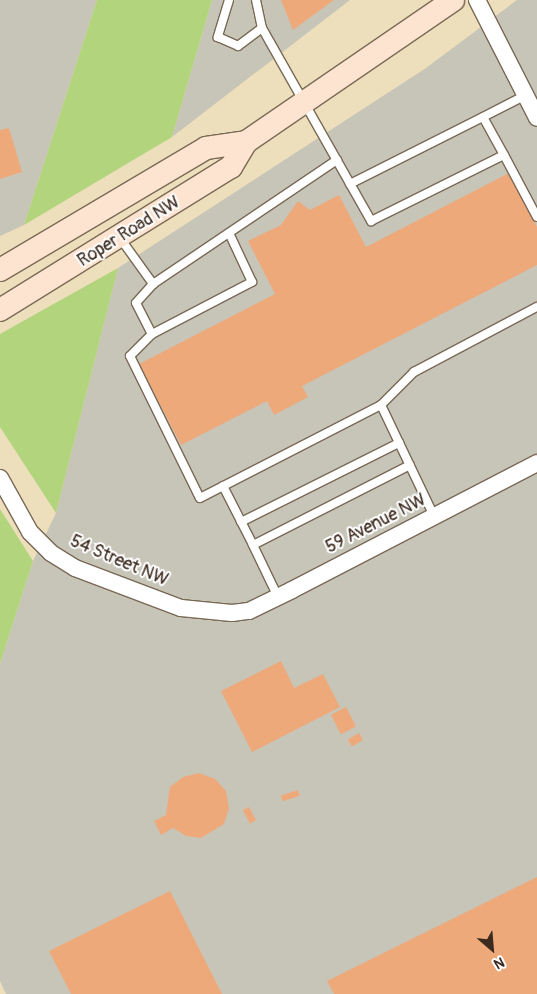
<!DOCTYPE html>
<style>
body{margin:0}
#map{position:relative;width:537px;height:994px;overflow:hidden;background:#eddebc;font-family:Pangolin,sans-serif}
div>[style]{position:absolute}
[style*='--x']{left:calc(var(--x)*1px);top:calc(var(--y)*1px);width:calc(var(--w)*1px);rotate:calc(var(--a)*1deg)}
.industrial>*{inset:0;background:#c7c5b8}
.green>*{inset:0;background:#b2d47d}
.building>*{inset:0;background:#eea97b;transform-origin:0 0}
.roads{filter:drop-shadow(1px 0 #796955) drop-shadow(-1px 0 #796955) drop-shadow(0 1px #796955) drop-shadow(0 -1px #796955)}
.lane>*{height:8px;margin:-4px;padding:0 4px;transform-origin:4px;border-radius:4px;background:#fff}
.street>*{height:16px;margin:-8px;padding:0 8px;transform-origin:8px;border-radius:8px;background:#fff}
.secondary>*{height:22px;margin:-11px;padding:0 11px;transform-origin:11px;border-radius:11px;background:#fde4d1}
span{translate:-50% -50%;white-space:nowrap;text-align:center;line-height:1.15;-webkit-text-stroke:4px #fff;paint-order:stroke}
.street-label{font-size:18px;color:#3b2a1e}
.north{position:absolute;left:467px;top:924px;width:50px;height:50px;-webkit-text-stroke:4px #fff;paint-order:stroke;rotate:153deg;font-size:14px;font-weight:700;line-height:20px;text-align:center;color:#3b2a1e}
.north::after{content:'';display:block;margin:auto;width:18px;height:22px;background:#3b2a1e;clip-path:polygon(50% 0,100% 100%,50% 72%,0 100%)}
</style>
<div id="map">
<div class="industrial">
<div style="clip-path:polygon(0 0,97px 0,24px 225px,0 236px)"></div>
<div style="clip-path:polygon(212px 0,350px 0,172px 137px)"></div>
<div style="clip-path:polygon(517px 0,537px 0,537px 994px,6px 994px,0 981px,0 664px,33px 561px,56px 513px,118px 268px,426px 68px)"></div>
</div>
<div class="green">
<div style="clip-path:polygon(97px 0,212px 0,172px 137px,24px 225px)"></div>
<div style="clip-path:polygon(118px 268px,56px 513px,0 427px,0 334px)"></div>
<div style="clip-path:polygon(0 509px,33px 561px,0 664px)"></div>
</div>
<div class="building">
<div style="clip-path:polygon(281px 0,334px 0,293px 30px)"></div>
<div style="clip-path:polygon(9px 128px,22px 172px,0 179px,0 130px)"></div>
<div style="clip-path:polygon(509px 173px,537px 227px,537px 265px,302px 386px,308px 397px,274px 415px,267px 401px,181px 445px,139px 364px,275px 294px,248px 241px,281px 225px,298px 201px,310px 210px,339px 195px,366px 247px)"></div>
<div style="clip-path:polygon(281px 661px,294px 688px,323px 674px,340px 707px,252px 752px,221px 691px)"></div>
<div style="left:346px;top:707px;width:22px;height:17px;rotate:63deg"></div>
<div style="left:359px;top:733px;width:8px;height:13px;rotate:60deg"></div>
<div style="clip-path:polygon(199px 773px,215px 779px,226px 791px,229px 808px,224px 824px,201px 838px,186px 836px,173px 828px,161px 835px,154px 821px,166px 815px,170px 787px,183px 777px)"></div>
<div style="left:298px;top:790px;width:6px;height:18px;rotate:72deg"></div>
<div style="left:249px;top:807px;width:15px;height:7px;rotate:62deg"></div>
<div style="clip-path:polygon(537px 877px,537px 994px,334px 994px,327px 981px)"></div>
<div style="clip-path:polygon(170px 891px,222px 994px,71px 994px,49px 951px)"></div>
</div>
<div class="roads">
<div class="lane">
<div style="--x:229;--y:0;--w:39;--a:107"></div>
<div style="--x:218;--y:37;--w:22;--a:24"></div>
<div style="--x:238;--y:46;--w:30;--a:-37"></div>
<div style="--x:256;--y:0;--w:29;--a:78"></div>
<div style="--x:262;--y:28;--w:222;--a:60.5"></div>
<div style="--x:371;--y:221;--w:148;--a:-26.4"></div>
<div style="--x:504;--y:155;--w:43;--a:-118.9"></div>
<div style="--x:483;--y:117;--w:149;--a:153.3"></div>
<div style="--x:483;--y:117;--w:48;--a:-27.1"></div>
<div style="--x:504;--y:155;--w:70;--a:62"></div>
<div style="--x:120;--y:238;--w:57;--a:54.3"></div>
<div style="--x:153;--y:284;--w:222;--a:-34"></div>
<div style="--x:153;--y:284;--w:25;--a:132"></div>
<div style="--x:136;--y:303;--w:35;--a:63"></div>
<div style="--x:152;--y:334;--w:113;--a:-27.5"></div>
<div style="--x:252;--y:282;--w:54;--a:-115.1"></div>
<div style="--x:152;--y:334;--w:31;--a:135"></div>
<div style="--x:130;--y:356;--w:158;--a:63.8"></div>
<div style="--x:200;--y:498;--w:203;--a:-27.2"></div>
<div style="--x:381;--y:405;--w:123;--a:64.5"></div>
<div style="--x:381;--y:405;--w:47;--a:-45"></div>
<div style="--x:414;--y:372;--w:139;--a:-27.9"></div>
<div style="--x:223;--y:486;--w:66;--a:63"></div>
<div style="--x:241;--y:522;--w:177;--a:-26.6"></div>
<div style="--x:278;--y:597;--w:58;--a:-115.7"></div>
<div style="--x:253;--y:545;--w:176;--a:-27"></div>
</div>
<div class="street">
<div style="--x:477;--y:0;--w:132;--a:63"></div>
<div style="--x:0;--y:478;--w:62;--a:60.9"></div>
<div style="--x:30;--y:532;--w:30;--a:45"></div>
<div style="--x:51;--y:553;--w:28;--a:32"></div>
<div style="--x:75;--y:568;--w:113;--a:20.7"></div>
<div style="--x:181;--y:608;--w:51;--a:5.6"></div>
<div style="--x:232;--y:613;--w:17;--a:-7"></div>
<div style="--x:249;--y:611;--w:48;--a:-26"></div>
<div style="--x:292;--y:590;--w:276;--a:-27.4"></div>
</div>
<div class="secondary">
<div style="--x:0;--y:270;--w:239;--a:-30.6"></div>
<div style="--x:206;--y:148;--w:40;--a:-8.5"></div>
<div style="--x:246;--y:142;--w:251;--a:-34.4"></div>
<div style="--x:0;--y:310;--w:272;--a:-31.8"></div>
<div style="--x:231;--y:167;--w:29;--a:-59"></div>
</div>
</div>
<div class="street-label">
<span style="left:129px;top:232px;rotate:-32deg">Roper Road NW</span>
<span style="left:376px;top:524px;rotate:-27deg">59 Avenue NW</span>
<span style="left:119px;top:561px;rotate:23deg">54 Street NW</span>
</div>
<div class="north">N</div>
</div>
